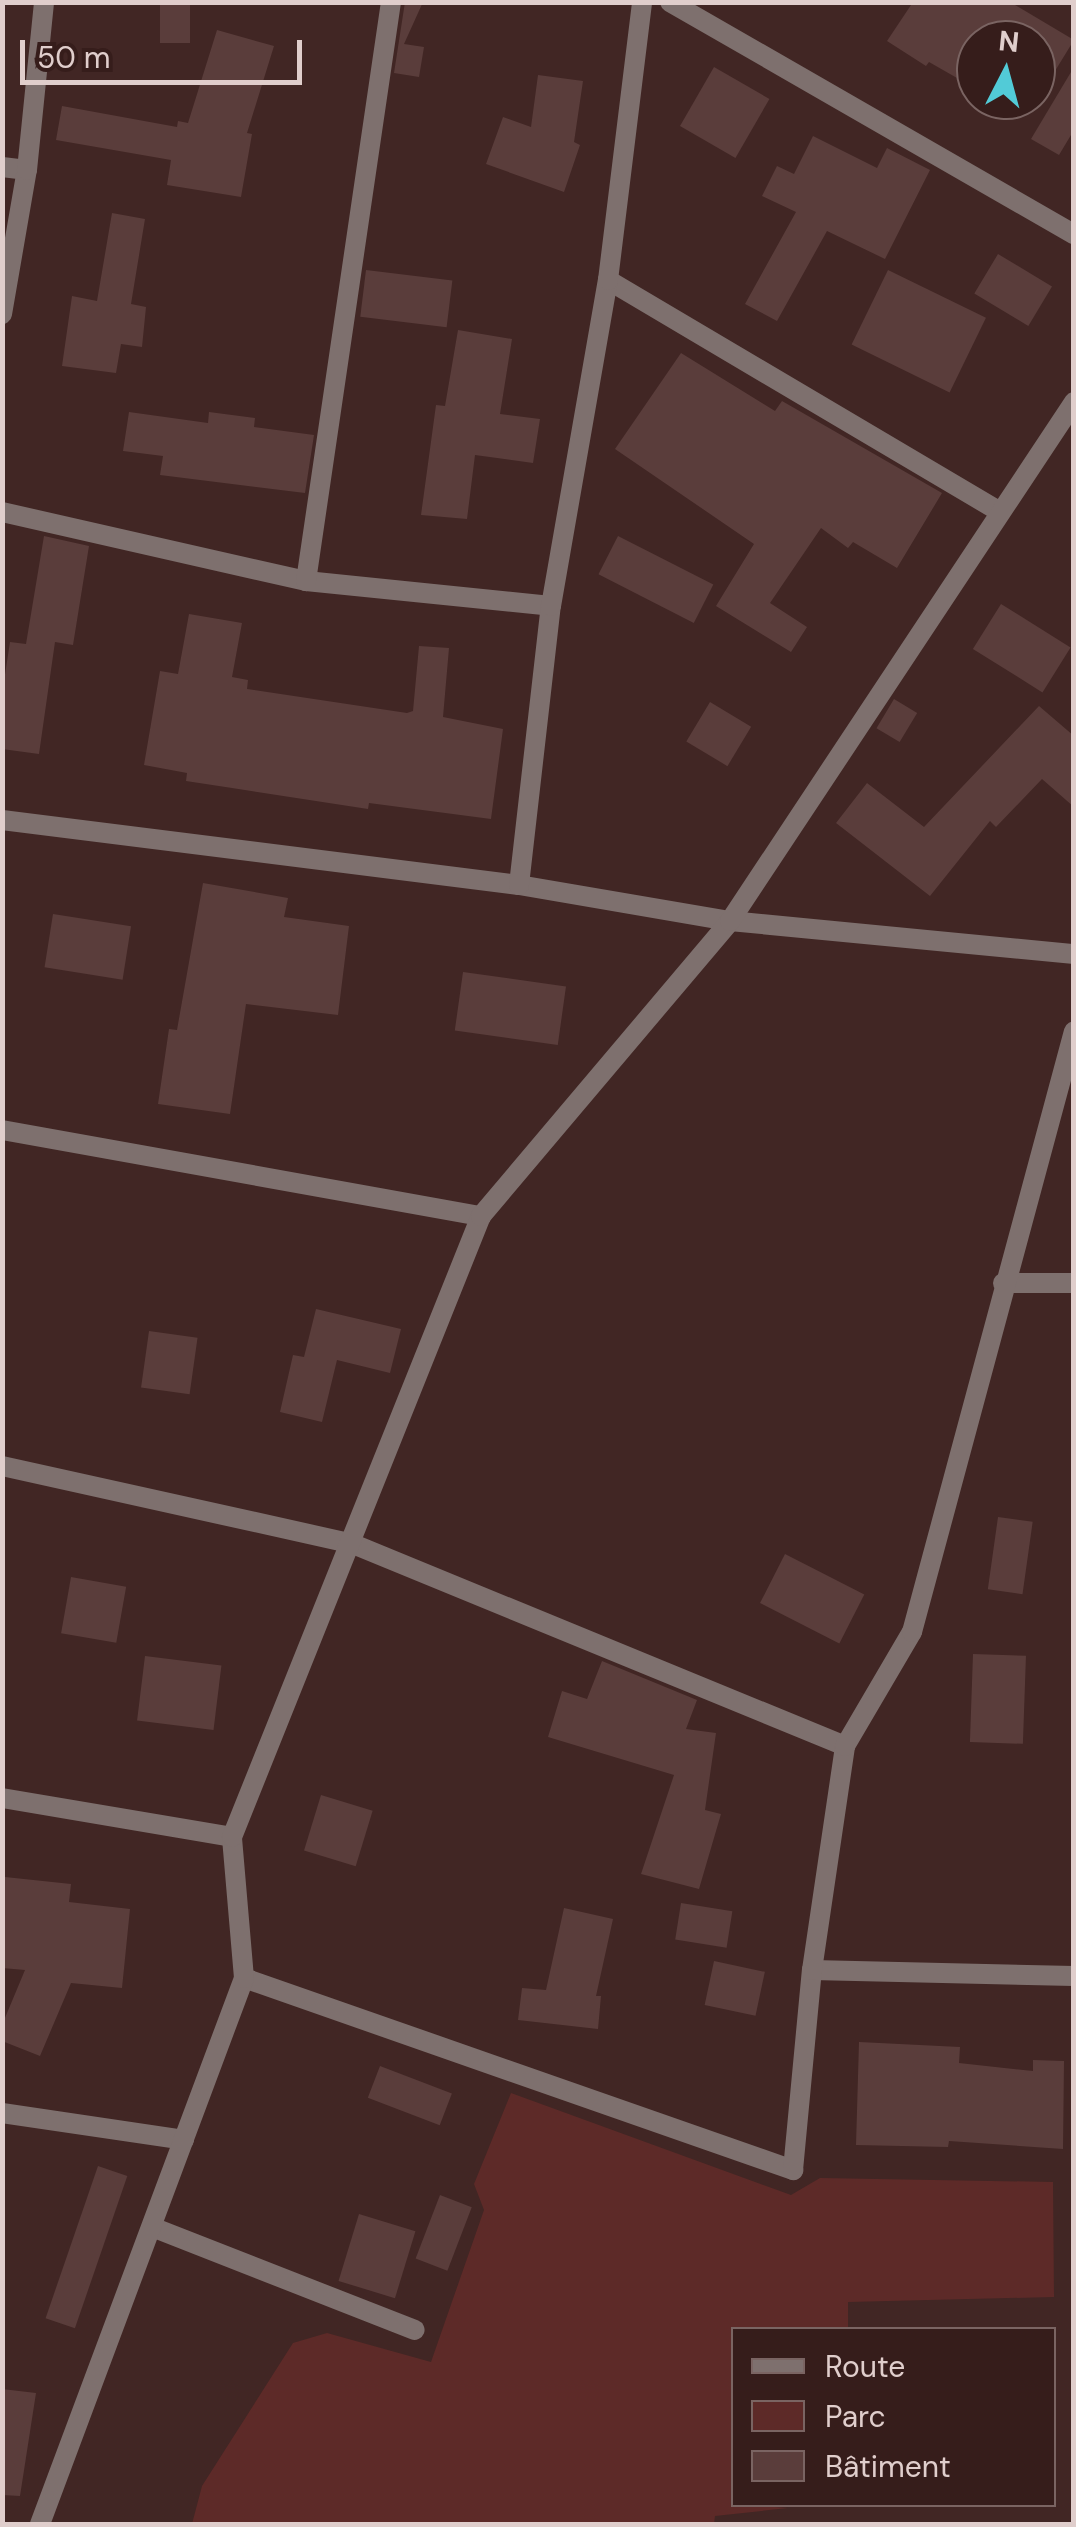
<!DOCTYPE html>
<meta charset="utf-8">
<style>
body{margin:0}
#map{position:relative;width:1076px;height:2527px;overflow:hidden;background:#412624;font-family:"DM Sans",sans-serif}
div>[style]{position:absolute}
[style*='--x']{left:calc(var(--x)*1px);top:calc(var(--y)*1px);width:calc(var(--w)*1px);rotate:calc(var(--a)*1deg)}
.green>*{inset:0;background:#5d2a28}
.building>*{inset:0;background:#5a3d3b;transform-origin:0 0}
.street>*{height:20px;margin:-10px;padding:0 10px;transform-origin:10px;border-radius:10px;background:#7e706e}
span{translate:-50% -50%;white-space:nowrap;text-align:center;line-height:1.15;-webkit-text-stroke:8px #361d1b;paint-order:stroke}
.frame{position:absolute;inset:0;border:5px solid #e0cecc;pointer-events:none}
.legend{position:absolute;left:731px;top:2327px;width:325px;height:180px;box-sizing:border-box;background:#361d1b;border:2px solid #7a6462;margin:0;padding:12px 18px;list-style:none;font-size:30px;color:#e0cecc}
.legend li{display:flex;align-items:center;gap:20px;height:50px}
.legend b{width:50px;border:2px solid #7a6462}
.north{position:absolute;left:956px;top:20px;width:100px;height:100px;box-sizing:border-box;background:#361d1b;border:2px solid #7a6462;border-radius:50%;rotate:6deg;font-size:28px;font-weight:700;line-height:40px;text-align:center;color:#e0cecc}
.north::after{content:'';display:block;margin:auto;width:35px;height:45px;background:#52cbd7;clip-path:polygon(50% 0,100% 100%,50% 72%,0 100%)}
.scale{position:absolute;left:20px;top:40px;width:282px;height:45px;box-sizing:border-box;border:5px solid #e0cecc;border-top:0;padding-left:12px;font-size:30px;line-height:35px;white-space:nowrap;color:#e0cecc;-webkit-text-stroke:8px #361d1b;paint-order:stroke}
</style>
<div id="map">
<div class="green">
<div style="clip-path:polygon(511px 2093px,791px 2195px,820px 2178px,1053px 2182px,1054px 2297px,848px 2302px,848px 2329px,734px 2330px,734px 2504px,788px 2508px,715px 2516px,714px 2524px,192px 2524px,202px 2486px,293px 2343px,327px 2333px,431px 2362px,484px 2210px,474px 2184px)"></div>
</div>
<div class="building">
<div style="left:160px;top:2px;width:30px;height:41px"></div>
<div style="clip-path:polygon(405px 2px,423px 2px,404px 44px,424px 47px,419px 77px,394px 73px)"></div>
<div style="clip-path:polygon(913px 2px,1010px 2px,1074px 40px,1036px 102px,1036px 40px,976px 40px,976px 61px,964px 82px,929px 62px,926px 66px,887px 41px)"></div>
<div style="clip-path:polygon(217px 30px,274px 46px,247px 133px,252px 134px,241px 197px,167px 185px,171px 160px,56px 140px,62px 106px,177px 127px,178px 121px,188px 123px)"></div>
<div style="left:714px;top:67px;width:64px;height:68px;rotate:30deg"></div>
<div style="clip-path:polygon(1074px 67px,1074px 130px,1059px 155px,1031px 139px)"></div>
<div style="clip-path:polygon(538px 75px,583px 81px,574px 142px,580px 145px,564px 192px,486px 164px,503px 117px,531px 127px)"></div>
<div style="clip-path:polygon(813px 136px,877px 168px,887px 148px,930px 170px,885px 259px,827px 231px,777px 321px,745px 304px,796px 212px,762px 196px,777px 166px,794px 174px)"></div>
<div style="clip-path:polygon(112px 213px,145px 219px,131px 304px,146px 307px,142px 347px,121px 344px,116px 373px,62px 366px,72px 296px,97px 301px)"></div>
<div style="left:998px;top:254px;width:63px;height:46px;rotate:31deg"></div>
<div style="left:366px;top:270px;width:87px;height:47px;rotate:7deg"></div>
<div style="left:888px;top:270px;width:109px;height:83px;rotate:26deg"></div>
<div style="clip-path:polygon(458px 330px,512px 339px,500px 414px,540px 419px,533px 463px,475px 455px,467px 519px,421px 515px,436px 405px,445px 406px)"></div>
<div style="clip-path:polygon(681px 353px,775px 411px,782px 401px,942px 493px,897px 568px,853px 542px,848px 548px,821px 528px,770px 603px,807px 627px,791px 652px,716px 606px,754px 544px,615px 449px)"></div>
<div style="clip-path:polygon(129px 412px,208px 423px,209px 412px,255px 418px,254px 427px,314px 435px,305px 493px,160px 475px,163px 456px,123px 451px)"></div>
<div style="clip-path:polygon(44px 536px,89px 546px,73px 645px,55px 642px,39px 754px,2px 749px,2px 694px,10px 642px,26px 644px)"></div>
<div style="left:618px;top:536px;width:107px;height:43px;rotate:27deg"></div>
<div style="left:1001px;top:604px;width:82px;height:53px;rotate:32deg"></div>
<div style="clip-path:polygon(189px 614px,242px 623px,232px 677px,248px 680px,247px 689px,407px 713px,413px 711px,419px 646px,449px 648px,443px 717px,503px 729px,491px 819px,369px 803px,368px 809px,232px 788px,186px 781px,187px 773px,144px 765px,160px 671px,178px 674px)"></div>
<div style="left:894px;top:699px;width:27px;height:34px;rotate:31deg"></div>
<div style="left:710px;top:702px;width:48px;height:46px;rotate:31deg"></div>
<div style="clip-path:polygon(1039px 706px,1074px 736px,1074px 807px,1042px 779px,996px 827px,990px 821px,930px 896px,836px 823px,867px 783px,924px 827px)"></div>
<div style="clip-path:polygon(203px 883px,288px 898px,284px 917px,349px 926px,338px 1015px,246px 1004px,230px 1114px,158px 1104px,169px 1029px,177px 1030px)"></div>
<div style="left:53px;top:914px;width:79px;height:54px;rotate:9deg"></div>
<div style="left:463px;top:972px;width:104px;height:59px;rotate:8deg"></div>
<div style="clip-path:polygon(316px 1309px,401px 1329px,390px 1373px,337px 1360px,322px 1422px,280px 1412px,293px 1355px,304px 1357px)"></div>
<div style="left:149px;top:1331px;width:49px;height:57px;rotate:8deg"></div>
<div style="left:998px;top:1517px;width:35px;height:73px;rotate:8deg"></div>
<div style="left:785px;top:1554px;width:89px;height:55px;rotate:27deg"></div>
<div style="left:71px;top:1577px;width:56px;height:57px;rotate:10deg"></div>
<div style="left:973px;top:1654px;width:53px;height:88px;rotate:2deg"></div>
<div style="left:145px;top:1656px;width:77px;height:65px;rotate:7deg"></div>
<div style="clip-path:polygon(602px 1661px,697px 1700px,686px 1729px,716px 1733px,705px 1810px,721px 1814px,699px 1889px,641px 1874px,674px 1775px,548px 1737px,562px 1691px,587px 1699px)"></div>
<div style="left:321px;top:1795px;width:54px;height:58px;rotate:17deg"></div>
<div style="clip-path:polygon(5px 1877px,71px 1884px,69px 1902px,130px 1909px,122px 1988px,71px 1983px,40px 2056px,2px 2041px,2px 2025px,25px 1970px,2px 1968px)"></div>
<div style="left:681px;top:1903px;width:52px;height:37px;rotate:9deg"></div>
<div style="clip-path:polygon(564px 1908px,613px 1919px,596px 1996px,601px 1996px,598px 2029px,518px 2020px,522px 1988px,546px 1990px)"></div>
<div style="left:714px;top:1961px;width:52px;height:45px;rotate:12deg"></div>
<div style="clip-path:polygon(859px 2042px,960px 2047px,959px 2063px,1033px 2071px,1033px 2060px,1064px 2061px,1063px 2149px,949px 2141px,948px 2147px,856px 2145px)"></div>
<div style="left:380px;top:2066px;width:77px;height:34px;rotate:21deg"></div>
<div style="left:98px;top:2166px;width:31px;height:161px;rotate:19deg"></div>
<div style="left:440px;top:2195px;width:34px;height:68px;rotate:21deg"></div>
<div style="left:359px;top:2214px;width:59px;height:70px;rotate:17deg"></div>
<div style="clip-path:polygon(2px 2389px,36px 2393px,20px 2496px,2px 2495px)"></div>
</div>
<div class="street">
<div style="--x:670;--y:2;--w:466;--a:29.9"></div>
<div style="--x:2;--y:167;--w:25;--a:7"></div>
<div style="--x:608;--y:280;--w:454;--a:30.6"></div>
<div style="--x:2;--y:314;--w:146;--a:-80.2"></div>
<div style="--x:27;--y:170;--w:169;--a:-84.2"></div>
<div style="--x:2;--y:512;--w:312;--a:12.8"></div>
<div style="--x:306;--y:581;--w:246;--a:5.8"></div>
<div style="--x:306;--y:581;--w:585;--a:-81.65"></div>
<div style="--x:2;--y:820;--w:521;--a:7.17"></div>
<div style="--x:519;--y:885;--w:214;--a:9.7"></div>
<div style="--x:730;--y:921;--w:346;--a:5.5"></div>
<div style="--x:519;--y:885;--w:281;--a:-83.5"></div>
<div style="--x:551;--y:606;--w:331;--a:-80.1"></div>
<div style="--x:608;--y:280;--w:280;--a:-83"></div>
<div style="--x:2;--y:1130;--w:487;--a:10.2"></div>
<div style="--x:1003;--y:1283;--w:71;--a:0"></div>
<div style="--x:2;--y:1466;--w:360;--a:12.5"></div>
<div style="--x:353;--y:1544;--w:532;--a:22.32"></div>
<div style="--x:2;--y:1798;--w:233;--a:9.6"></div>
<div style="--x:812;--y:1970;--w:262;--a:1.3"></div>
<div style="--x:244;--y:1978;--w:582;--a:19.28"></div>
<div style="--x:793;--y:2170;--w:201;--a:-84.6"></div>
<div style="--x:812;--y:1970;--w:226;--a:-81.6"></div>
<div style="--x:845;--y:1746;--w:132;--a:-59.6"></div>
<div style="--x:912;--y:1632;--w:622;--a:-74.91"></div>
<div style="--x:2;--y:2113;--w:184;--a:8.4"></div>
<div style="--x:152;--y:2227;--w:282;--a:21.4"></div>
<div style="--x:40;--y:2524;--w:583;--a:-69.51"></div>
<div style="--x:244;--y:1978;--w:142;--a:-94.9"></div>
<div style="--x:232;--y:1837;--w:669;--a:-68.15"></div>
<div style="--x:481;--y:1216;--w:386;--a:-49.8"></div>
<div style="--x:730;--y:921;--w:623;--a:-56.46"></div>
</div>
<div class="frame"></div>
<ul class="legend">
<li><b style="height:12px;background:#7e706e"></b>Route</li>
<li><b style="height:28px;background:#5d2a28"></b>Parc</li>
<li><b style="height:28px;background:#5a3d3b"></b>Bâtiment</li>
</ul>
<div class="north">N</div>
<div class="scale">50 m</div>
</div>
